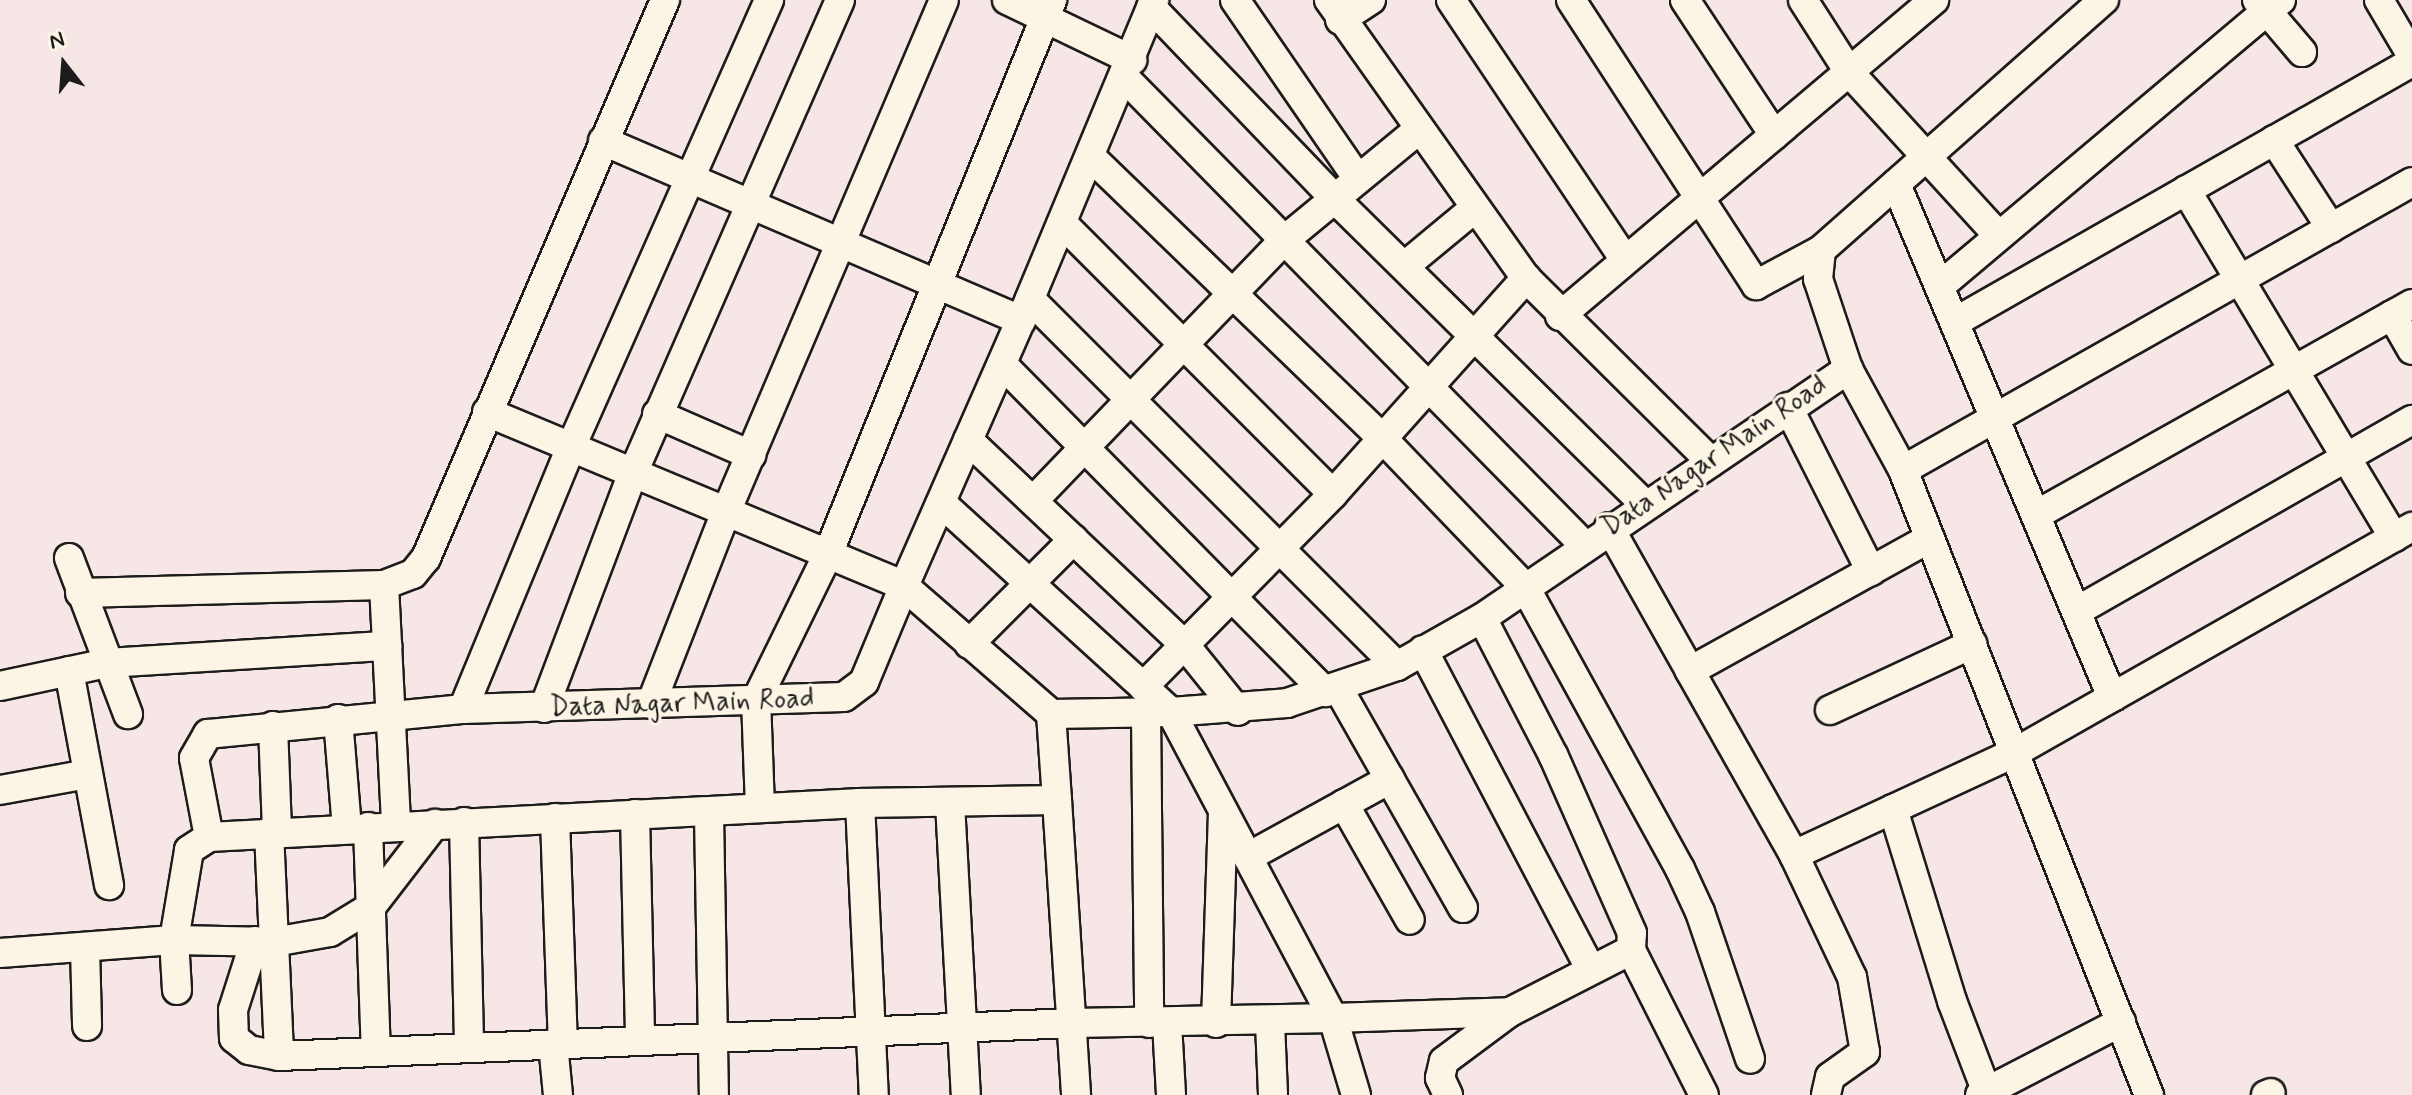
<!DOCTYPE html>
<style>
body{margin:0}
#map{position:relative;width:2412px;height:1095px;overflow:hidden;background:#f7e6e6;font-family:Mynerve,sans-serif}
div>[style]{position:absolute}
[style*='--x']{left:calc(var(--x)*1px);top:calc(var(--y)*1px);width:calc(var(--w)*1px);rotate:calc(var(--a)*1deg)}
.roads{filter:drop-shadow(2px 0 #1c1c1c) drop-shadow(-2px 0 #1c1c1c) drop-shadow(0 2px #1c1c1c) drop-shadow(0 -2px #1c1c1c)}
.minor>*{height:28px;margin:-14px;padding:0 14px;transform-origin:14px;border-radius:14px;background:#fcf5e5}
span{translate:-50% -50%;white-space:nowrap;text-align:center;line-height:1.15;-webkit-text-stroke:6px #fcf5e5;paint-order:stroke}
.street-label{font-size:28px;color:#1c1c1c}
.north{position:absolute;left:24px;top:24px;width:80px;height:80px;-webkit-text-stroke:6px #fcf5e5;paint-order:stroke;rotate:343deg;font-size:22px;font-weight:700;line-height:32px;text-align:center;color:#1c1c1c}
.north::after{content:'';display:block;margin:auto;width:28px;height:36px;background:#1c1c1c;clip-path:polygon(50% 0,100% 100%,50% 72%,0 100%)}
</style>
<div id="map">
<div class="roads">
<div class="minor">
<div style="--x:1007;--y:0;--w:139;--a:25.6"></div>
<div style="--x:1235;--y:0;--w:217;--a:55.5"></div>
<div style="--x:1329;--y:0;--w:341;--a:54.7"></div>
<div style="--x:1526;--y:278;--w:261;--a:44.8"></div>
<div style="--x:1451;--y:0;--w:313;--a:56.2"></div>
<div style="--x:1571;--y:0;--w:340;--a:57"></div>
<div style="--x:1756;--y:285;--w:74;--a:-28.3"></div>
<div style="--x:1685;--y:0;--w:162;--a:56.6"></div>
<div style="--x:1803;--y:0;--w:85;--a:57.4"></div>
<div style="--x:1849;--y:72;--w:222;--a:47.6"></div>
<div style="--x:2281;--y:0;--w:18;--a:142"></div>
<div style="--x:2267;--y:11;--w:54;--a:49.5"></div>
<div style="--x:2379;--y:0;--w:65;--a:59.5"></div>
<div style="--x:1151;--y:7;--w:265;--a:46.2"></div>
<div style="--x:1334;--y:198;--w:436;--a:44.6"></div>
<div style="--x:1340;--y:20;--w:37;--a:-33"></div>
<div style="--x:1124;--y:77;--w:656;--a:45.49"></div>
<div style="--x:2274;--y:140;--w:105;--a:57.1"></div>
<div style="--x:603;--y:141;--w:455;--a:23.2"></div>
<div style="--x:1021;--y:320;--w:347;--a:-67.4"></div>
<div style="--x:1090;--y:156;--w:409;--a:44"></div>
<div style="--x:1384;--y:440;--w:204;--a:46.2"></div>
<div style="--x:1525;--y:587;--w:322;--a:61.2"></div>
<div style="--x:1680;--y:869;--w:47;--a:65.1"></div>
<div style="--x:1700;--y:912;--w:155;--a:71.2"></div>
<div style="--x:1896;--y:184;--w:557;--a:67.17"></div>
<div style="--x:2186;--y:190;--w:405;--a:59.1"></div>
<div style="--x:1062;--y:223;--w:383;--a:45"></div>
<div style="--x:1406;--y:265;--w:89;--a:-39.6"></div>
<div style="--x:1940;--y:286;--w:427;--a:-40.1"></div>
<div style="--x:2267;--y:11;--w:15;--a:-132"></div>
<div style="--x:1030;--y:299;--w:519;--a:45"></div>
<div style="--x:2392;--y:315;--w:40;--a:60.3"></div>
<div style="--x:1560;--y:316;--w:490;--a:-40.2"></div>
<div style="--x:1955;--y:322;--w:526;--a:-29.64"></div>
<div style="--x:1002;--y:364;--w:461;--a:45.4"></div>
<div style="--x:1848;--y:369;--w:115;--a:61.4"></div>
<div style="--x:1903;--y:470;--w:672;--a:68.52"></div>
<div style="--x:1788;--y:407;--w:184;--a:63.2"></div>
<div style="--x:487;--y:412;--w:452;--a:22.6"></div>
<div style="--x:904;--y:586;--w:291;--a:-66.3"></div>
<div style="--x:657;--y:414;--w:103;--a:23.6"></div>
<div style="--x:968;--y:440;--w:297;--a:43.4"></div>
<div style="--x:1184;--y:644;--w:86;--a:51.1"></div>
<div style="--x:1903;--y:470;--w:585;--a:-29.5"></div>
<div style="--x:1033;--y:501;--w:358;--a:-46.1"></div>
<div style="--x:1281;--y:243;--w:178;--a:-39.5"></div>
<div style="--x:2036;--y:515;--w:431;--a:-29.3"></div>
<div style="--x:1609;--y:527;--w:165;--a:60.6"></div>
<div style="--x:1690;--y:671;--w:274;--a:-29"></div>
<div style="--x:69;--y:558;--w:167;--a:69.3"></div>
<div style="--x:384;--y:585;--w:31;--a:-21"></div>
<div style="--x:413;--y:574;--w:21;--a:-51"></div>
<div style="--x:426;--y:558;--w:607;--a:-66.81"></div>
<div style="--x:80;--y:593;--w:304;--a:-1.5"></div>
<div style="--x:384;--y:585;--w:241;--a:87.1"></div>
<div style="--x:2077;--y:611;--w:386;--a:-29.7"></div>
<div style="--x:969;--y:644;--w:148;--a:-45"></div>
<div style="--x:1423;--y:650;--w:361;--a:62.3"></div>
<div style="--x:69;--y:671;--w:218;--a:79.4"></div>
<div style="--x:1690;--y:671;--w:211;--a:60.5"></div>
<div style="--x:1794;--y:855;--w:135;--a:64.6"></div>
<div style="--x:1852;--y:977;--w:76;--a:80.2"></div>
<div style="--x:1865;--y:1052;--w:43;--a:144.5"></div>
<div style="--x:1830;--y:1077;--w:18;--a:103"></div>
<div style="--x:0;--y:686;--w:109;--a:-12.1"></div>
<div style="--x:107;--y:663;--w:281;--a:-3.5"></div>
<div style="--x:1143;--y:687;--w:271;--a:-45.4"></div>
<div style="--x:1333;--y:494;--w:290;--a:-48.2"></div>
<div style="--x:1338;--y:688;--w:253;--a:60.4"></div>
<div style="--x:651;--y:704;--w:206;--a:-68.7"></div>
<div style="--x:726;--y:512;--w:556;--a:-66.94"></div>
<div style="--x:544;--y:708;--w:251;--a:-69.3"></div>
<div style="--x:633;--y:473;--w:516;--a:-66.36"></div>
<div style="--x:463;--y:709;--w:283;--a:-67.6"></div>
<div style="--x:571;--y:447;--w:489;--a:-66.1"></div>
<div style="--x:1830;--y:710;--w:157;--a:-24.9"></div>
<div style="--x:1146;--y:713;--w:310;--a:89.4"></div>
<div style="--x:1051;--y:714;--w:86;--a:86"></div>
<div style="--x:338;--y:719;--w:109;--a:85.3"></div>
<div style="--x:273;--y:726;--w:106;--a:87.8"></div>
<div style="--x:0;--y:790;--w:89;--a:-10.3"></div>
<div style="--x:860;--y:803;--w:292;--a:87.3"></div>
<div style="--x:950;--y:803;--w:292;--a:86.9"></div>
<div style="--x:1344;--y:804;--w:133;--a:60.4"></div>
<div style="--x:760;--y:808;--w:107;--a:-92.1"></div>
<div style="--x:756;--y:701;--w:164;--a:-63.9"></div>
<div style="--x:828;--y:554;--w:598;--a:-67.98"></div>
<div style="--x:1893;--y:809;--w:201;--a:72.9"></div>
<div style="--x:1952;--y:1001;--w:95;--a:69.1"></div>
<div style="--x:635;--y:814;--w:227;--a:88.7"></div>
<div style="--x:709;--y:814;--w:281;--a:89"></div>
<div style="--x:555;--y:818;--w:226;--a:88"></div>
<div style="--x:464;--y:822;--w:226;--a:88.7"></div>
<div style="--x:368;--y:827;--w:225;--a:88"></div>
<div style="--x:269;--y:832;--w:224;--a:87.4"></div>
<div style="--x:209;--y:837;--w:80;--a:-100.8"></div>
<div style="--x:194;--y:758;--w:28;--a:-60"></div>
<div style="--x:208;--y:734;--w:256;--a:-5.6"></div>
<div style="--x:463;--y:709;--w:381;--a:-1.8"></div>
<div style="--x:844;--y:697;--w:25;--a:-37"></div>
<div style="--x:864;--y:682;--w:104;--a:-67.4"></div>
<div style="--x:904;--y:586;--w:195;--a:41"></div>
<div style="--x:1051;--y:714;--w:120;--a:-1"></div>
<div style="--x:1171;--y:712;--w:311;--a:-137.7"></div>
<div style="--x:1794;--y:855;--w:242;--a:-24.9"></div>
<div style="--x:2014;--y:753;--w:458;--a:-29.6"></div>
<div style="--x:1248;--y:857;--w:162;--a:-28.8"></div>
<div style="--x:255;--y:941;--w:72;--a:107.7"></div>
<div style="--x:233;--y:1010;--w:28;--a:88"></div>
<div style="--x:234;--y:1038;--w:19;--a:39"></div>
<div style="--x:249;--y:1050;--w:31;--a:11"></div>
<div style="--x:279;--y:1056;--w:796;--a:-2.38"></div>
<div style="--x:1074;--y:1023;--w:259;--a:-1.1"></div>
<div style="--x:1333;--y:1018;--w:346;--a:-117.9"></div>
<div style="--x:1171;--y:712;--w:116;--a:-4.4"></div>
<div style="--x:1287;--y:703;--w:116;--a:-18.6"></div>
<div style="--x:1397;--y:666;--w:98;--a:-29.5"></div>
<div style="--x:1482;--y:618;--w:443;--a:-34.2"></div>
<div style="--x:1848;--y:369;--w:95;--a:-108.4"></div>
<div style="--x:1818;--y:279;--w:29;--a:-84"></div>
<div style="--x:1821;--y:250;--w:378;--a:-41.5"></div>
<div style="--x:85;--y:947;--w:79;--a:88.5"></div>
<div style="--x:1631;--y:950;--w:162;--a:63.3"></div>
<div style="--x:0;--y:953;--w:174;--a:-4.3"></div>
<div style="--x:174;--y:940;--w:100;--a:1.1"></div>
<div style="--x:274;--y:942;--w:57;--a:-10.1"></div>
<div style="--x:330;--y:932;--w:48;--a:-31.4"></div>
<div style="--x:371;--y:907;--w:105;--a:-52.4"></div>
<div style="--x:177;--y:990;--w:50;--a:-93.4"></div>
<div style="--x:174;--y:940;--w:91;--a:-80.5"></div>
<div style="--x:189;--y:850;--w:24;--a:-33"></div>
<div style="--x:209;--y:837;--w:652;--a:-2.99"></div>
<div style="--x:860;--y:803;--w:197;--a:-0.9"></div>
<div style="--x:1057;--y:800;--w:296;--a:86.3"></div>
<div style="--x:1167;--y:1023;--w:72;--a:86.8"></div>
<div style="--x:1216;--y:1023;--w:212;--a:-88.1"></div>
<div style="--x:1270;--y:1023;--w:72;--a:87.6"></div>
<div style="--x:553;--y:1044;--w:51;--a:84.4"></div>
<div style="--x:1356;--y:1095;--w:80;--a:-106.6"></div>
<div style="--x:1333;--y:1018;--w:177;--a:-1.9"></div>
<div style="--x:1448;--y:1095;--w:19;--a:-115"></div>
<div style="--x:1440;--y:1078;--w:17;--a:-77"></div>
<div style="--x:1444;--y:1061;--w:82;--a:-36.6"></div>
<div style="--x:1510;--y:1012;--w:136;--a:-27.1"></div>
<div style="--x:1631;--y:950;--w:17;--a:-87"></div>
<div style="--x:1632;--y:933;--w:195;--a:-113.9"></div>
<div style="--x:1553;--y:755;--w:154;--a:-117.4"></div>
<div style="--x:1980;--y:1095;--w:159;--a:-27.4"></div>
<div style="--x:2266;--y:1095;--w:5;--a:-22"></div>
</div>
</div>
<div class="street-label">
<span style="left:1715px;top:457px;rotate:-34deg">Data Nagar Main Road</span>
<span style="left:682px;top:704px;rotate:-2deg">Data Nagar Main Road</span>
</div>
<div class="north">N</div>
</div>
